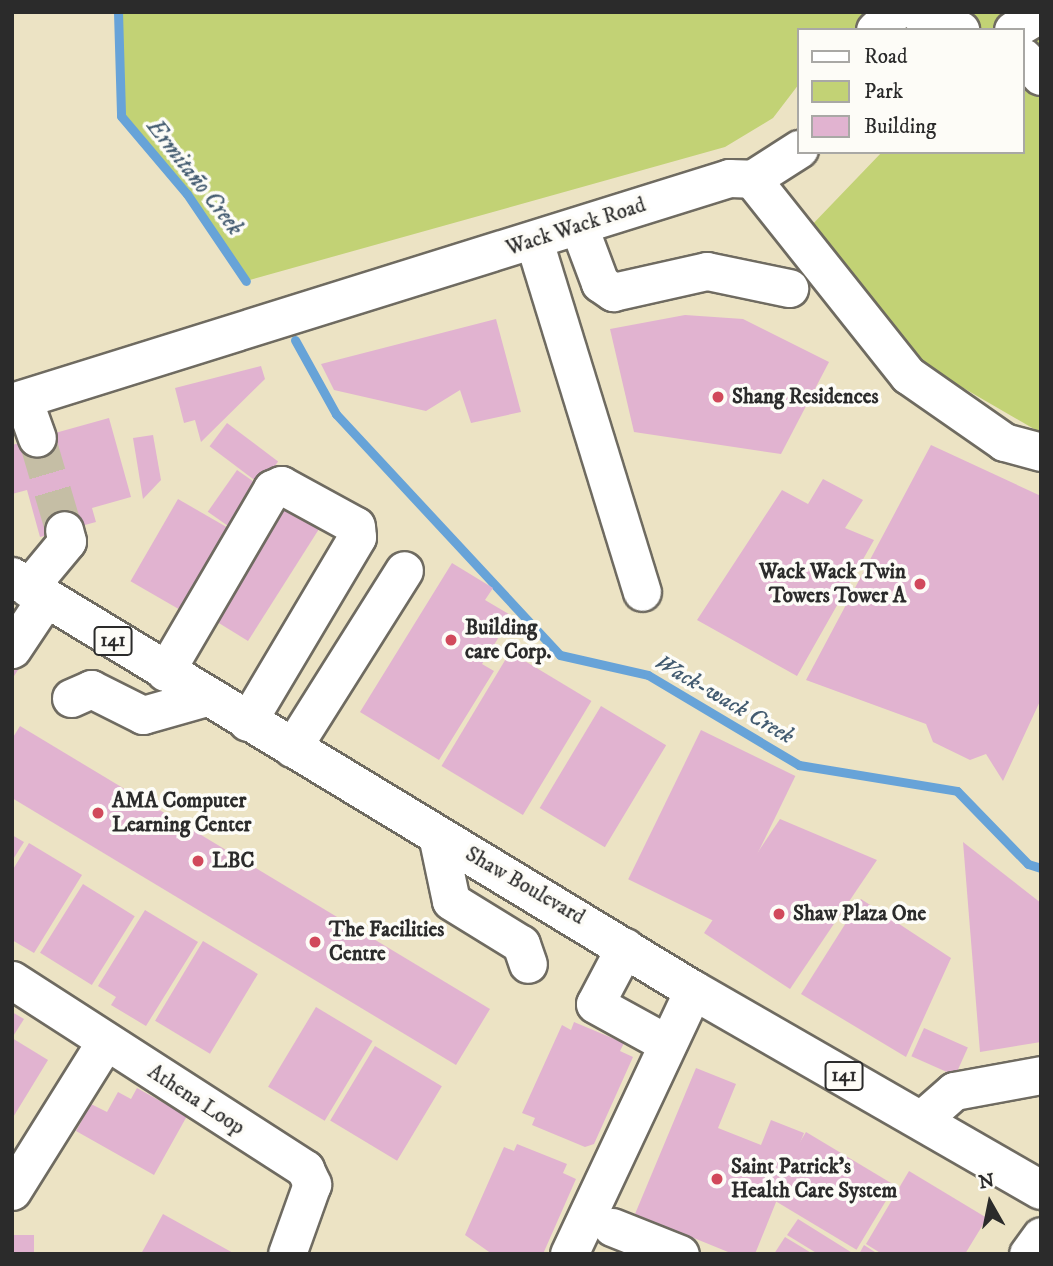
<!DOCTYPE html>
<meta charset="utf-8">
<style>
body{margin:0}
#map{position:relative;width:1053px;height:1266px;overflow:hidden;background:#ece3c4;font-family:"IM FELL DW Pica",serif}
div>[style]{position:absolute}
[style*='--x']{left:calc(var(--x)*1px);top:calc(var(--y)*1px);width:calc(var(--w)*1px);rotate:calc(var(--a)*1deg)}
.green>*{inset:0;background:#c2d275}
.stream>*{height:9px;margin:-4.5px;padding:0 4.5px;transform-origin:4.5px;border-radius:4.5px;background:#67a3d8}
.building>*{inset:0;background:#e1b3d0;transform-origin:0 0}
.minor-tunnel>*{height:37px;margin-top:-18.5px;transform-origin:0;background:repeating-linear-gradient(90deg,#c5bea5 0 37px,transparent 0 55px)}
.roads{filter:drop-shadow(2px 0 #6f6b61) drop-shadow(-2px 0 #6f6b61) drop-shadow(0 2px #6f6b61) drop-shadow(0 -2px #6f6b61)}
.minor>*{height:37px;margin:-18.5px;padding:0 18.5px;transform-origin:18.5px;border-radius:18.5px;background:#fff}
.major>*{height:38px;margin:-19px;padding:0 19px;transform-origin:19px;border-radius:19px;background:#fff}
.dots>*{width:19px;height:19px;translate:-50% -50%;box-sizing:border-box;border:4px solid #fdfcf7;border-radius:50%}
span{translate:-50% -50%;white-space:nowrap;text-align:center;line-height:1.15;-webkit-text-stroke:7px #fdfcf7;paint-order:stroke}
.shield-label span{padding:2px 5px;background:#fdfcf7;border:2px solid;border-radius:5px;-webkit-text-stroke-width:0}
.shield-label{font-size:19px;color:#2b2b2b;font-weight:700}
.street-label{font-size:21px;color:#2b2b2b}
.poi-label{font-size:21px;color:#2b2b2b;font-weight:700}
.left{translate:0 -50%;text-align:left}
.right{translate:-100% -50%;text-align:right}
.water-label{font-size:23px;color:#435b70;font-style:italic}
.frame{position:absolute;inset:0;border:14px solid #2b2b2b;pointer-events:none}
.legend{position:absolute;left:797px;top:28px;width:228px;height:126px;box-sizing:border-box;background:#fdfcf7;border:2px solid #a9a8a5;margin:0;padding:9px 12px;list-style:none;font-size:21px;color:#2b2b2b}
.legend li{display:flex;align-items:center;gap:14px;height:35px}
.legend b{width:35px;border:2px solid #a9a8a5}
.north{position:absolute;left:955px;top:1168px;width:70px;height:70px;-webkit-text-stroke:5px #fdfcf7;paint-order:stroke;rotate:351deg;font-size:19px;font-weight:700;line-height:28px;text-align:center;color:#2b2b2b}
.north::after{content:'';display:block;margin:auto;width:24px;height:32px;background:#2b2b2b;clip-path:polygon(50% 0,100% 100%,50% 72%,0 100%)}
</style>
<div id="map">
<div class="green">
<div style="clip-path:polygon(118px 12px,1041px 12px,1041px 433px,922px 364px,809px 228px,882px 152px,1023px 152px,1023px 30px,799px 30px,799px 84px,773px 118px,725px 147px,246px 281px,187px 194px,121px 116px)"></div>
</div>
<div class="stream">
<div style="--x:118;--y:12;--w:104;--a:88.3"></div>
<div style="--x:121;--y:116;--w:102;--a:49.8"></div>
<div style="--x:187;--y:194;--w:105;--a:55.9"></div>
<div style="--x:295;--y:340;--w:85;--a:61"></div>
<div style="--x:336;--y:414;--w:329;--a:47.1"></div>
<div style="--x:560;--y:655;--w:90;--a:12.8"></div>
<div style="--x:648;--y:675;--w:176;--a:30.8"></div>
<div style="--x:799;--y:765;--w:160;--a:9.3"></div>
<div style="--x:957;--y:791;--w:102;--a:45.8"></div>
<div style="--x:1028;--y:864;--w:14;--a:17"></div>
</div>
<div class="building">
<div style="clip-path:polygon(685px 315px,743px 319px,829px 362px,781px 454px,634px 432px,610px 329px)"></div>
<div style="clip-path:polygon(496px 319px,521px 412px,471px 423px,460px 390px,426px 411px,334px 390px,321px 364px)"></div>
<div style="clip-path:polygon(261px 366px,265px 379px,201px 442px,195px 420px,184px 423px,175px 388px)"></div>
<div style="clip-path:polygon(109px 418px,131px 497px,92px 508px,96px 522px,40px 537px,27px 490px,12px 494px,12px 445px)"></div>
<div style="left:227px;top:423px;width:64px;height:29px;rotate:37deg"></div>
<div style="clip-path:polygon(153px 435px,161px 480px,143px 499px,133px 438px)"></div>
<div style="clip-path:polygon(931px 445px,1041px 496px,1041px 699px,1003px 781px,986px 754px,970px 760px,933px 742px,926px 724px,806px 680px)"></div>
<div style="left:237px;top:470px;width:24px;height:51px;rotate:35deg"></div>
<div style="clip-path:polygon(823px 479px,863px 500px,845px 528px,874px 540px,797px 676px,697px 620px,782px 490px,808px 504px)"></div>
<div style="left:178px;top:499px;width:59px;height:95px;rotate:30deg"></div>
<div style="clip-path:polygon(275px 501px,319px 529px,248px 641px,214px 620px)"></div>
<div style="clip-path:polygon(452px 563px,493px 588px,485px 600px,512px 616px,482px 664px,494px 671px,439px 760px,360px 712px)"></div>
<div style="left:510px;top:652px;width:95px;height:133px;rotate:31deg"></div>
<div style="clip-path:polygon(12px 657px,22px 664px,12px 679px)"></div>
<div style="left:601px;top:706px;width:76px;height:119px;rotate:31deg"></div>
<div style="clip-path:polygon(20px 726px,490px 1009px,456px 1065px,12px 798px,12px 739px)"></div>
<div style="left:701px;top:730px;width:105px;height:166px;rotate:26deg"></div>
<div style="clip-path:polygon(780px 819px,877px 860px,790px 989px,704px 933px)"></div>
<div style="clip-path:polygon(12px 835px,24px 842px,12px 861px)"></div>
<div style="clip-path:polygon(963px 842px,1041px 903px,1041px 1042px,980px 1052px)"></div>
<div style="clip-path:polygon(29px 843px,82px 875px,34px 953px,12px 940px,12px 871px)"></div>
<div style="left:83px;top:884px;width:61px;height:81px;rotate:32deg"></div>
<div style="clip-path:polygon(861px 899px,951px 958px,906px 1057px,801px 994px)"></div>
<div style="clip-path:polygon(145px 910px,198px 942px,146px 1026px,111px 1005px,116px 997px,98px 986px)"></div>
<div style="left:203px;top:941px;width:64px;height:93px;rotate:31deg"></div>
<div style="left:316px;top:1007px;width:66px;height:93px;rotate:31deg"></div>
<div style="clip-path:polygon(12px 1012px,24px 1019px,12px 1038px)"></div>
<div style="clip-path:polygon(574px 1022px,624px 1043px,620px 1051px,633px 1057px,594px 1144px,585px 1147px,532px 1125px,535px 1118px,522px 1113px,562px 1025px,571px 1030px)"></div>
<div style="left:924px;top:1028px;width:48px;height:31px;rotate:24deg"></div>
<div style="clip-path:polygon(12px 1038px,48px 1060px,12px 1119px)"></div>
<div style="left:375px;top:1046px;width:78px;height:87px;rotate:31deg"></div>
<div style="clip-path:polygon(696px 1068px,736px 1084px,718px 1128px,761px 1145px,771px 1120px,804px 1133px,755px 1254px,733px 1254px,635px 1214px)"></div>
<div style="clip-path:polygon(137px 1088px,187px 1116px,154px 1175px,76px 1131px,91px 1104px,107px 1112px,118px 1092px,131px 1099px)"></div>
<div style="left:806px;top:1132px;width:104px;height:75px;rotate:31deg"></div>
<div style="clip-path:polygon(517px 1144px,567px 1164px,563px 1173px,576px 1179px,543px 1254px,492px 1254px,465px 1235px,504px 1147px,514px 1151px)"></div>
<div style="clip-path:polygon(909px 1171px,987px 1218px,965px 1254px,882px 1254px,866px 1244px)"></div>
<div style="clip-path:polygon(163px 1214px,235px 1254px,141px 1254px)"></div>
<div style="clip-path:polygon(798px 1219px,854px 1254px,818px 1254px,787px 1235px)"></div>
<div style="left:12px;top:1235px;width:22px;height:19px"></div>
<div style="clip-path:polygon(785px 1237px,813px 1254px,774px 1254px)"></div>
<div style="clip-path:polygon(864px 1245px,878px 1254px,859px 1254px)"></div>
</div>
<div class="minor-tunnel">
<div style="--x:37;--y:438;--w:96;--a:73.6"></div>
</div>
<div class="roads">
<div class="minor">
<div style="--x:917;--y:12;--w:47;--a:22.7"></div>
<div style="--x:875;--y:30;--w:26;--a:-43"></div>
<div style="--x:1013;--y:30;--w:33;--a:-31"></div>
<div style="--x:1023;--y:57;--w:26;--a:47"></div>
<div style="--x:752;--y:179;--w:56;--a:-32.6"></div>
<div style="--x:579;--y:227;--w:60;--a:69.4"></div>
<div style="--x:600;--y:283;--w:16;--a:35"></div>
<div style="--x:613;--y:292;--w:96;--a:-12.6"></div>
<div style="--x:707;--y:271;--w:84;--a:11.7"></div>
<div style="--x:534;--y:241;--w:367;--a:72.9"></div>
<div style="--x:23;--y:399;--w:41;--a:70.3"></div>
<div style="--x:12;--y:402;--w:751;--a:-17.35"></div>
<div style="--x:729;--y:178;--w:23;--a:2"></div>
<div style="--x:752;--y:179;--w:251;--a:51.5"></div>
<div style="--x:908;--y:375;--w:117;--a:34.9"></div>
<div style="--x:1004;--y:442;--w:38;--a:15"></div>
<div style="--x:28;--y:588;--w:61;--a:-50.3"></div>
<div style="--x:67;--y:541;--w:11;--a:-105"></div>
<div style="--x:12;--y:649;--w:61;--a:-56.3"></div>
<div style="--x:165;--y:672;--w:212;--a:-59.7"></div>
<div style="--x:272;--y:489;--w:10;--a:-24"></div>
<div style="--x:281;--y:485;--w:85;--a:28.7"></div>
<div style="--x:356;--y:526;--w:11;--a:85"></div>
<div style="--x:357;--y:537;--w:215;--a:120.7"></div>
<div style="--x:71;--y:698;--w:22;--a:-24"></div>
<div style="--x:91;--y:689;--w:58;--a:26.6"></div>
<div style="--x:143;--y:715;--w:66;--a:-15.9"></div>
<div style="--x:292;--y:748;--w:210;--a:-57.8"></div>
<div style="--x:437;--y:835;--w:67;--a:78"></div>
<div style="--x:451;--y:901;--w:82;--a:31.6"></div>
<div style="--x:521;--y:944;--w:21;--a:71"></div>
<div style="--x:625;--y:947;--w:64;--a:117.8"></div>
<div style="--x:595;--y:1004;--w:81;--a:28.8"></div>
<div style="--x:12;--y:980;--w:349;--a:32.8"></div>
<div style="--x:305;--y:1169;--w:17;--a:65"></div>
<div style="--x:312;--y:1184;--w:74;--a:109.7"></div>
<div style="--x:921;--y:1120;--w:44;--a:-41.3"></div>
<div style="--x:954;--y:1091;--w:88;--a:-10.4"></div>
<div style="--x:12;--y:1191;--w:176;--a:-58"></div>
<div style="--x:612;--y:1227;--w:73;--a:21.7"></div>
<div style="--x:569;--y:1254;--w:292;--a:-64.8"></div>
<div style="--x:1028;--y:1254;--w:22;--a:-54"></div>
</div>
<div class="major">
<div style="--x:12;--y:577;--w:796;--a:31.24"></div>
<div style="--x:693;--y:990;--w:401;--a:29.9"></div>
</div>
</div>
<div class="dots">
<div style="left:718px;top:397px;background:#d1495b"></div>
<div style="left:920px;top:584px;background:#d1495b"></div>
<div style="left:451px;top:640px;background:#d1495b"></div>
<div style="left:98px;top:813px;background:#d1495b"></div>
<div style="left:198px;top:861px;background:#d1495b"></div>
<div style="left:779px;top:914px;background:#d1495b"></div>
<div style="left:315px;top:942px;background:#d1495b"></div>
<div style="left:717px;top:1179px;background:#d1495b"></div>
</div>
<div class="shield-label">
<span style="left:113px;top:641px">141</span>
<span style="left:844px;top:1076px">141</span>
</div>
<div class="street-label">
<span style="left:576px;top:227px;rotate:-18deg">Wack Wack Road</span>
<span style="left:525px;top:886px;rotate:30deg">Shaw Boulevard</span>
<span style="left:196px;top:1100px;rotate:33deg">Athena Loop</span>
</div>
<div class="poi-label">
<span class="left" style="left:732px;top:397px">Shang Residences</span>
<span class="right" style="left:906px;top:584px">Wack Wack Twin<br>Towers Tower A</span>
<span class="left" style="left:465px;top:640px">Building<br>care Corp.</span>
<span class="left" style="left:112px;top:813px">AMA Computer<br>Learning Center</span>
<span class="left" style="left:212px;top:861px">LBC</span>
<span class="left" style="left:793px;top:914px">Shaw Plaza One</span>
<span class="left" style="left:329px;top:942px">The Facilities<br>Centre</span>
<span class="left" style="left:731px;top:1179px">Saint Patrick's<br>Health Care System</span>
</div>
<div class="water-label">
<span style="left:194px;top:178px;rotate:52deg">Ermitaño Creek</span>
<span style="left:724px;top:700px;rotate:30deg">Wack-wack Creek</span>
</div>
<div class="frame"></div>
<ul class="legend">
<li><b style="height:9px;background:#fff"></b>Road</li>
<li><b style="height:19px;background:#c2d275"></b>Park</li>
<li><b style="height:19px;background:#e1b3d0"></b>Building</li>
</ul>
<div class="north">N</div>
</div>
